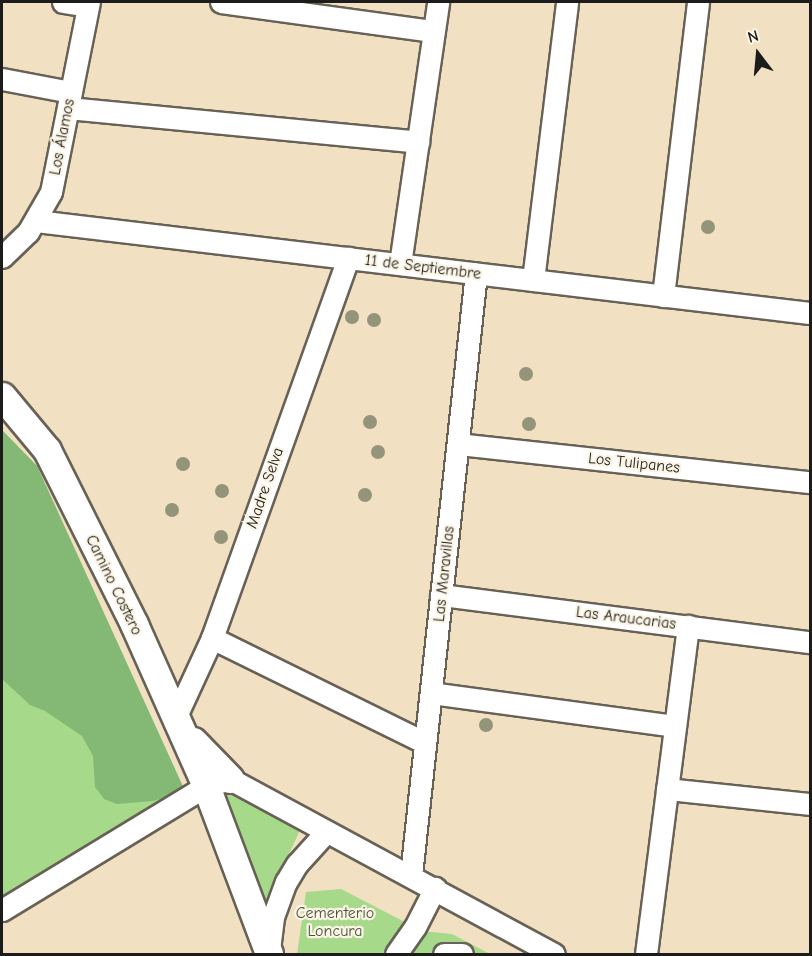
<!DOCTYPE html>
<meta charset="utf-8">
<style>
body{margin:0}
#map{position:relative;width:812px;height:956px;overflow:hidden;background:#f2e0c2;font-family:"Comic Neue",sans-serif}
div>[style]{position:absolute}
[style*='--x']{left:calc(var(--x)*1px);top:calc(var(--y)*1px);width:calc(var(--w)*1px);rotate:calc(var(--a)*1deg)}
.green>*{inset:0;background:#a6d989}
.forest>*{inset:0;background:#84b975}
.roads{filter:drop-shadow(2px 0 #676156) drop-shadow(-2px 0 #676156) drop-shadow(0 2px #676156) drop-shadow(0 -2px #676156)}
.minor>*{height:21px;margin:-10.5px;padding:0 10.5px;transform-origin:10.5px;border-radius:10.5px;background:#fff}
.major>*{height:27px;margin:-13.5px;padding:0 13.5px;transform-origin:13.5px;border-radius:13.5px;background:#fff}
.trees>*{width:14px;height:14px;margin:-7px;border-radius:50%;background:#939479}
span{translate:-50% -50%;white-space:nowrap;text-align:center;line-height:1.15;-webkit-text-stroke:4.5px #fcf5e5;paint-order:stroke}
.street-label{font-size:16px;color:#1c1c1c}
.park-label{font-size:16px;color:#45553d}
.frame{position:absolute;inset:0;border:3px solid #1c1c1c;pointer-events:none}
.north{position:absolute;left:728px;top:24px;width:60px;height:60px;-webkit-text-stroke:4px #fcf5e5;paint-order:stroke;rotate:344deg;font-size:16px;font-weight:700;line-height:24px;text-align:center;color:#1c1c1c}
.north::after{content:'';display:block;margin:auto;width:21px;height:27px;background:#1c1c1c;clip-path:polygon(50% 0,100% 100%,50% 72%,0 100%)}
</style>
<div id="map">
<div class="green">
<div style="clip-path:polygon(2px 430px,37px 466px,185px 791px,2px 902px)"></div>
<div style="clip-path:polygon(224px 789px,300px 830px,263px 911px)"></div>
<div style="clip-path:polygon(341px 889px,422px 931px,452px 934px,490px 954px,297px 954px,306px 892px)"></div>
</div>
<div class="forest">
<div style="clip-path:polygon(2px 430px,37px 466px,185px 791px,153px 801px,117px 804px,104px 799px,95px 787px,93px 756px,82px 736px,45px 711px,30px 705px,2px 679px)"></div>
</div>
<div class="roads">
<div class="minor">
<div style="--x:63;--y:2;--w:25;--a:9"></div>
<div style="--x:221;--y:2;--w:214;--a:7.8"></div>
<div style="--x:2;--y:79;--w:70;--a:10.7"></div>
<div style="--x:68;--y:108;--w:352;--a:5.5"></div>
<div style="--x:36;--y:221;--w:779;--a:6.78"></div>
<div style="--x:2;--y:257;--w:36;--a:-44"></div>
<div style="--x:28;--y:232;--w:46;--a:-60.1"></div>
<div style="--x:51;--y:192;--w:194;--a:-78.7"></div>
<div style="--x:400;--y:264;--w:265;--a:-81.7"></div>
<div style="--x:533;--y:280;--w:280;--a:-83"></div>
<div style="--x:663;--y:296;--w:296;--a:-83.2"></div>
<div style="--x:458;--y:444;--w:354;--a:6.2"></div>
<div style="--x:441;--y:595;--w:372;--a:7.3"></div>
<div style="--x:212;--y:638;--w:237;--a:26.2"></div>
<div style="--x:431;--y:693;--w:246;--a:7.7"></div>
<div style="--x:176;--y:716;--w:86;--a:-65.2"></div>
<div style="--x:212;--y:638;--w:404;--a:-70.3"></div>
<div style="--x:667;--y:789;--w:144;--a:6"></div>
<div style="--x:411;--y:875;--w:605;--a:-83.84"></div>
<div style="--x:2;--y:910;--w:239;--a:-31.3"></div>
<div style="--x:206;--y:786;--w:25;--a:-16"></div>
<div style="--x:230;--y:779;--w:368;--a:28.4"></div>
<div style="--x:269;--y:950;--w:33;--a:-83"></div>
<div style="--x:273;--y:917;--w:37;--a:-70"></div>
<div style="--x:286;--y:882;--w:21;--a:-59"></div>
<div style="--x:297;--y:864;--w:42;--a:-47.9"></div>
<div style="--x:396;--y:954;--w:33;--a:-55"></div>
<div style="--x:415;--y:927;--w:44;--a:-62.9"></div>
<div style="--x:444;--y:954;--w:18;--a:0"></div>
<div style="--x:646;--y:954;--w:331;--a:-82.7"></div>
</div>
<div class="major">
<div style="--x:2;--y:396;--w:70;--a:50.2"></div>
<div style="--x:47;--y:450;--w:195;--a:63.4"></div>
<div style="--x:134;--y:624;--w:177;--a:66"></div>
<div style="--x:206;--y:786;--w:179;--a:69.4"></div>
<div style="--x:193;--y:741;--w:53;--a:45.8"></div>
</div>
</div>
<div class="trees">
<div style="left:708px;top:227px"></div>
<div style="left:352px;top:317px"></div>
<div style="left:374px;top:320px"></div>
<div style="left:526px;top:374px"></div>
<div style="left:370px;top:422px"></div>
<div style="left:529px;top:424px"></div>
<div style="left:378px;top:452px"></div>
<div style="left:183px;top:464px"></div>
<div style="left:222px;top:491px"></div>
<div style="left:365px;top:495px"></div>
<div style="left:172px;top:510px"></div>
<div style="left:221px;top:537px"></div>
<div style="left:486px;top:725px"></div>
</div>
<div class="street-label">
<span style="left:62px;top:137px;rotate:-79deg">Los Álamos</span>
<span style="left:423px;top:267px;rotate:7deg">11 de Septiembre</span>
<span style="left:634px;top:463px;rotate:6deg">Los Tulipanes</span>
<span style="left:265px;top:488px;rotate:-71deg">Madre Selva</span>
<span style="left:444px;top:574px;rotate:-84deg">Las Maravillas</span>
<span style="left:114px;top:585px;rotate:64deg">Camino Costero</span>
<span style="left:626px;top:618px;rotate:7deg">Las Araucarias</span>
</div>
<div class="park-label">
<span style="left:335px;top:922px">Cementerio<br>Loncura</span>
</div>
<div class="frame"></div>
<div class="north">N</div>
</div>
